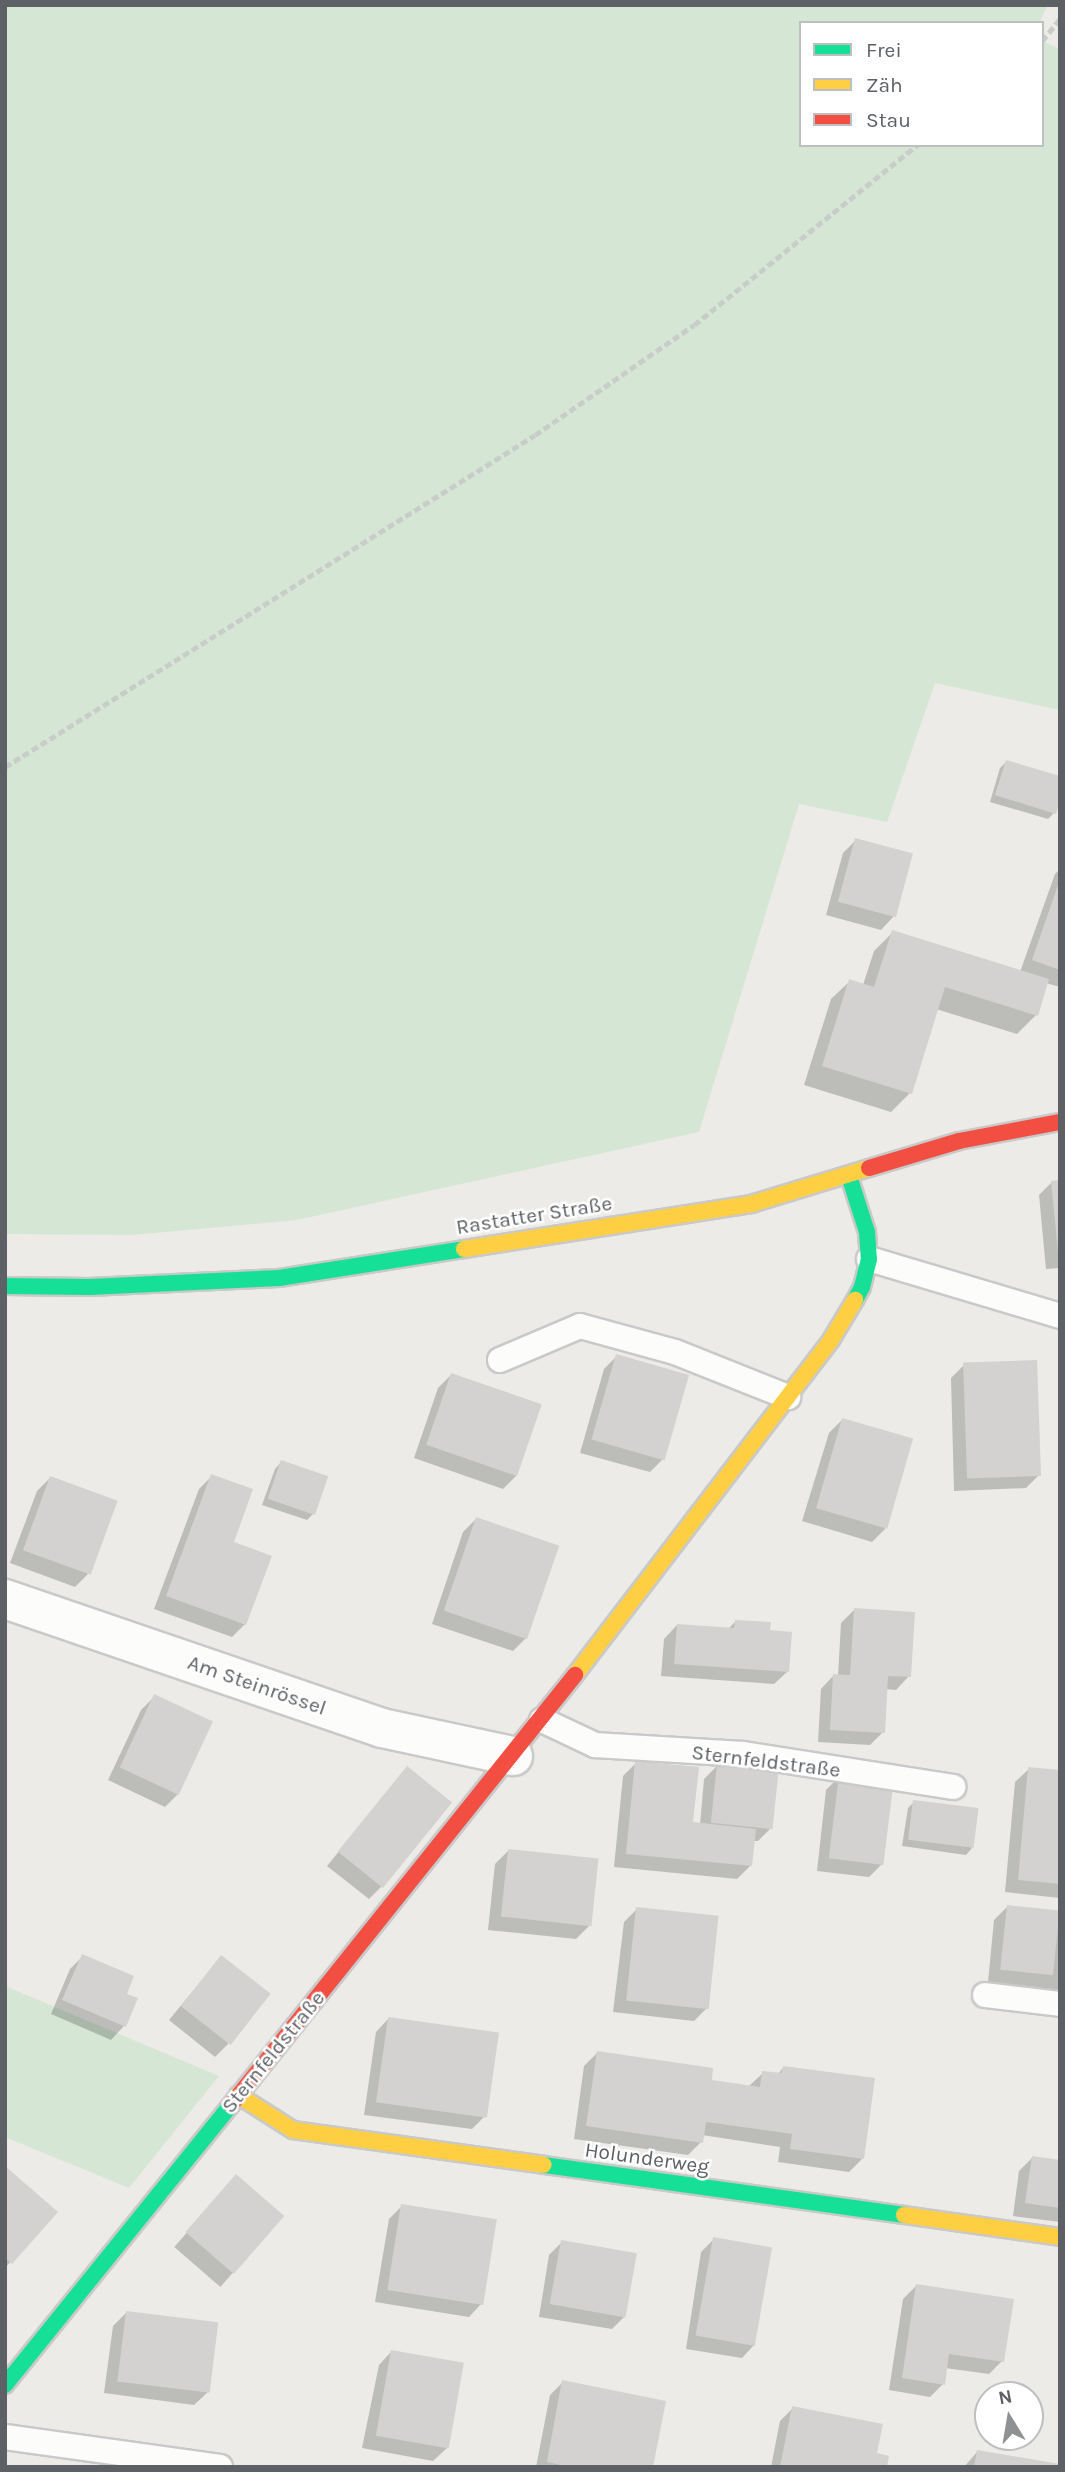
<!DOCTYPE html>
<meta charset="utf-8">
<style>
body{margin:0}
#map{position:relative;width:1065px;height:2472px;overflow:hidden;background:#ecebe7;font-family:Karla,sans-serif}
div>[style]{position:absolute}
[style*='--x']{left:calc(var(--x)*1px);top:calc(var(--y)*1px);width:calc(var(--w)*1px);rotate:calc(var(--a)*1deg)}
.green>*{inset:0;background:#d5e7d4}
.shadow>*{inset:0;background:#0003;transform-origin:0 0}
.building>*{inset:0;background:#d3d2d0;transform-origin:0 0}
.path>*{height:4.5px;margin-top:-2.25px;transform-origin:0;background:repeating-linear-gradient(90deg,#c8cdca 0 7px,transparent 0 10.5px)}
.roads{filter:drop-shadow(2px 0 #c9c9c9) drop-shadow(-2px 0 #c9c9c9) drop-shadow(0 2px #c9c9c9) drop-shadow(0 -2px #c9c9c9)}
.lane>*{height:24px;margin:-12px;padding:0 12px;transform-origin:12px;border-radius:12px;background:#fcfcfb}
.street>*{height:38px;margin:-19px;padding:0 19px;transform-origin:19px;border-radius:19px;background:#fcfcfb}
.fast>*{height:16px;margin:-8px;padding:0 8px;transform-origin:8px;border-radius:8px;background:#16e098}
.slow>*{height:16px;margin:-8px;padding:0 8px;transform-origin:8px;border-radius:8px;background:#ffcf43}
.jam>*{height:16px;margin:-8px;padding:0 8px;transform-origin:8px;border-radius:8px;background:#f24e42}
span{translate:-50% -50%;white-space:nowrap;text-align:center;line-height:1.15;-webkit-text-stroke:5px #fff;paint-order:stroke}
.street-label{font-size:21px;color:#5d6064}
.frame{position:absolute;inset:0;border:7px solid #5d6064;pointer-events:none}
.legend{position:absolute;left:799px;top:21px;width:245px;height:126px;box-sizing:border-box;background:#fff;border:2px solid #bebfc1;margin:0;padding:9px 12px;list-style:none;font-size:21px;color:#5d6064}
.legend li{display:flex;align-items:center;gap:14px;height:35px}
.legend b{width:35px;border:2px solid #bebfc1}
.north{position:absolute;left:974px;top:2381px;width:70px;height:70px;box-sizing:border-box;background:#fff;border:2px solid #bebfc1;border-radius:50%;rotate:349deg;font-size:19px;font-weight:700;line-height:28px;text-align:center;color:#5d6064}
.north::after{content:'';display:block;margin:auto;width:24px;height:32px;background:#8f9192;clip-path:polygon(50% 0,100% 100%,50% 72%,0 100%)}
</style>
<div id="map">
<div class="green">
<div style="clip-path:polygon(5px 5px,1048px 5px,1039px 23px,801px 23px,801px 145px,1042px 145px,1042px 41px,1060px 49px,1060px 710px,935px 683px,887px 822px,799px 804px,699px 1132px,297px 1220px,132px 1235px,5px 1234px)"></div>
<div style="clip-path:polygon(5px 1986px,219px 2076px,129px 2188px,5px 2137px)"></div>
</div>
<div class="shadow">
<div style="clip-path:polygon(1006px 762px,1054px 813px,1048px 819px,990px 802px,1000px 768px)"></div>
<div style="clip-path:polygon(856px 840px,894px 916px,881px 930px,826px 915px,843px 853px)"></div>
<div style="clip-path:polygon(1060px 869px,1060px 987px,1046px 983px,1036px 1015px,1017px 1034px,936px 1009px,910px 1093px,891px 1112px,804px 1085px,831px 999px,850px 981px,863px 985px,874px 951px,893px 932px,1020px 972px,1055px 874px)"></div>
<div style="clip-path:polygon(1060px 1181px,1060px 1268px,1046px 1269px,1039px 1195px,1052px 1182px)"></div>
<div style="clip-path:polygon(617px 1356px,663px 1459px,650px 1472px,580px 1453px,604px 1369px)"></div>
<div style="clip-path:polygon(964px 1365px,1039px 1475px,1026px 1488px,954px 1491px,951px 1378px)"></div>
<div style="clip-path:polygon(451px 1375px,516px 1476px,503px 1489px,414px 1458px,438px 1388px)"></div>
<div style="clip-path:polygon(842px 1420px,885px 1529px,872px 1542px,802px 1521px,829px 1433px)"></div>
<div style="clip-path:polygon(281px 1462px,314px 1513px,307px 1520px,262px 1505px,275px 1469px)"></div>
<div style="clip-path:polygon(212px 1476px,231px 1543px,245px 1624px,232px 1637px,154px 1609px,199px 1489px)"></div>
<div style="clip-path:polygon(50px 1478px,88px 1574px,75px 1587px,10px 1563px,37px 1491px)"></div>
<div style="clip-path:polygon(476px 1519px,526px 1638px,513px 1651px,432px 1624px,463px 1532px)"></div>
<div style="clip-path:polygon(854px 1610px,909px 1676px,896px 1690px,885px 1689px,883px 1732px,870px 1745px,818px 1742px,821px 1689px,834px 1675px,838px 1676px,841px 1623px)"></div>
<div style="clip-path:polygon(735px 1622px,768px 1632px,788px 1671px,774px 1684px,661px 1676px,664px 1639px,677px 1625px,728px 1629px)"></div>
<div style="clip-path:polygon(154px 1697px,178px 1794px,165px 1807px,108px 1780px,141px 1710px)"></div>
<div style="clip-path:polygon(636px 1763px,691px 1824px,700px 1825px,704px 1779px,717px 1766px,771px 1828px,758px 1841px,753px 1841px,750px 1866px,737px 1879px,614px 1867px,623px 1776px)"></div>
<div style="clip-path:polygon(407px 1768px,382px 1886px,369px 1899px,327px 1866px)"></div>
<div style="clip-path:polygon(1029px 1769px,1060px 1772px,1060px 1898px,1005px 1892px,1015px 1782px)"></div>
<div style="clip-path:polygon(839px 1777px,882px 1864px,869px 1877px,817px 1871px,826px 1790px)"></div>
<div style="clip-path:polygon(914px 1802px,972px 1848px,966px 1855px,902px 1846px,908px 1808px)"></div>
<div style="clip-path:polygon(508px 1851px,589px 1926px,576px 1939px,488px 1930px,495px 1864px)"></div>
<div style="clip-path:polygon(1007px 1907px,1060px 1912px,1060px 1990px,988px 1982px,994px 1920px)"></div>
<div style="clip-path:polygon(637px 1909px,707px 2008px,694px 2021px,613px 2012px,624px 1922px)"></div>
<div style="clip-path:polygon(83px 1956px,124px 1995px,136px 1999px,124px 2026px,111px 2040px,51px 2014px,70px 1969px)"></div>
<div style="clip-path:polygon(221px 1957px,228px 2044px,215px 2057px,169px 2020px)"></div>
<div style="clip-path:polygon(389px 2018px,485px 2116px,472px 2129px,364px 2115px,376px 2032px)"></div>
<div style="clip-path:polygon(597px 2053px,710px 2082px,748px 2087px,763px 2073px,777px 2075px,784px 2067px,862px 2159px,849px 2172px,778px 2162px,780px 2147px,702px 2135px,701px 2142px,688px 2155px,574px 2139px,584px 2066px)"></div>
<div style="clip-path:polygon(1032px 2158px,1060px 2162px,1060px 2222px,1013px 2216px,1019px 2171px)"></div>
<div style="clip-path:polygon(5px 2168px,55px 2212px,5px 2268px)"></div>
<div style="left:236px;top:2176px;width:61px;height:94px;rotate:41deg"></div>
<div style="clip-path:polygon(402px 2206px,482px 2303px,469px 2317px,375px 2302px,389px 2219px)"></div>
<div style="clip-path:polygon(714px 2239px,755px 2344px,742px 2358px,686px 2349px,701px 2252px)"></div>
<div style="clip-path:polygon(562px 2242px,625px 2316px,612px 2329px,539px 2317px,549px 2255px)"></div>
<div style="clip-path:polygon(916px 2286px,1002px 2361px,989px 2374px,945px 2368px,943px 2384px,930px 2397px,889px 2390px,903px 2299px)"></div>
<div style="clip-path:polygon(126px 2313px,208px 2392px,194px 2405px,104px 2393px,113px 2326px)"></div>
<div style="clip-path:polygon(392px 2351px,447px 2448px,433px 2461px,362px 2448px,379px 2365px)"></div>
<div style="clip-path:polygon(563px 2382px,651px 2467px,536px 2467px,550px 2395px)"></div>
<div style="clip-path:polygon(793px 2408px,875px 2455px,885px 2467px,771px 2467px,780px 2421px)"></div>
<div style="clip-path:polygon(977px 2452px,1060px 2467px,964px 2467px)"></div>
</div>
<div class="building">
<div style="clip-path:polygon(1006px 760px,1060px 776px,1060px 800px,1056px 814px,995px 795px)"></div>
<div style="left:855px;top:838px;width:60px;height:66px;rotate:15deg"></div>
<div style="clip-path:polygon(1059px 882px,1060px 882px,1060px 970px,1032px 960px)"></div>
<div style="clip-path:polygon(892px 930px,1049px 979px,1038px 1016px,945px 987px,912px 1094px,822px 1066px,849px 979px,874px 987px)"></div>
<div style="clip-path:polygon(1060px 1180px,1060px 1252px,1058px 1252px,1051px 1181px)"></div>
<div style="left:616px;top:1354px;width:76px;height:89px;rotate:16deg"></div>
<div style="left:1037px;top:1360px;width:116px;height:74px;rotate:88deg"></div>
<div style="left:451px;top:1373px;width:96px;height:76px;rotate:19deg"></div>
<div style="left:842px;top:1418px;width:74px;height:94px;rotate:16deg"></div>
<div style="left:281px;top:1460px;width:50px;height:41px;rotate:19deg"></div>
<div style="clip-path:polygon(211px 1474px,253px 1489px,234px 1542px,272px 1556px,246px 1625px,166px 1596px)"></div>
<div style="left:50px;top:1476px;width:72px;height:79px;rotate:20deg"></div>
<div style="left:476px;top:1517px;width:88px;height:99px;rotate:19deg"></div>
<div style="clip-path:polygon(854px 1608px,915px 1612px,911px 1677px,888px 1676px,885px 1733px,830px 1730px,833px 1674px,850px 1675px)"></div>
<div style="clip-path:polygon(735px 1620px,771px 1622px,770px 1630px,792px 1632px,789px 1672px,674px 1664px,677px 1624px,734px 1628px)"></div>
<div style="left:154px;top:1694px;width:65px;height:81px;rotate:25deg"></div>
<div style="clip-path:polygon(635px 1761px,699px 1767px,693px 1822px,756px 1829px,752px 1866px,626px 1854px)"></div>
<div style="left:717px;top:1764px;width:62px;height:59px;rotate:6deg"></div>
<div style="left:407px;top:1766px;width:58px;height:110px;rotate:39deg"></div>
<div style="clip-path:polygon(1028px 1767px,1060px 1770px,1060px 1884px,1018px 1880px)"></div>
<div style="left:839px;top:1775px;width:55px;height:84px;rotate:7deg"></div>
<div style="left:913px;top:1800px;width:66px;height:40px;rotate:7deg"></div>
<div style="left:508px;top:1849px;width:91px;height:68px;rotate:6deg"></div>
<div style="left:1007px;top:1905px;width:53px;height:65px;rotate:6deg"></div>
<div style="left:636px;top:1907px;width:83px;height:94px;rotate:6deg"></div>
<div style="clip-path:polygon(82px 1954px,134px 1976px,127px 1994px,138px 1998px,126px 2027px,62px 2000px)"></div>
<div style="left:221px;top:1955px;width:63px;height:65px;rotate:38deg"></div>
<div style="left:388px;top:2017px;width:112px;height:86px;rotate:8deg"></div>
<div style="clip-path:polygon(597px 2051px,713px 2068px,712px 2080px,760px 2087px,762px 2071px,782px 2073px,783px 2066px,875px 2078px,864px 2159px,790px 2149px,792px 2134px,706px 2122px,703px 2143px,586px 2126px)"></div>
<div style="clip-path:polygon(1032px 2156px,1060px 2160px,1060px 2208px,1025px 2203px)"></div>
<div style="clip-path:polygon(5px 2166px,58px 2212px,12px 2264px,5px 2258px)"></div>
<div style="left:236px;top:2174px;width:64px;height:77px;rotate:41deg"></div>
<div style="left:401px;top:2204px;width:97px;height:87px;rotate:9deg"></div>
<div style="left:713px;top:2237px;width:60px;height:100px;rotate:10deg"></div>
<div style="left:561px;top:2240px;width:77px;height:65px;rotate:10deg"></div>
<div style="clip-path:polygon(916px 2284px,1014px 2299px,1004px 2362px,949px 2354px,945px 2385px,902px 2378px)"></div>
<div style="left:126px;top:2311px;width:93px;height:71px;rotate:7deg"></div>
<div style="left:391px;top:2350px;width:74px;height:87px;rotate:10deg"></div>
<div style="clip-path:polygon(562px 2380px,666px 2401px,653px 2467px,570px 2467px,547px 2462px)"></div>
<div style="clip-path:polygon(792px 2406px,883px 2424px,877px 2453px,889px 2456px,887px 2467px,780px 2467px)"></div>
<div style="clip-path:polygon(977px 2450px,1060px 2464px,1060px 2467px,974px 2467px)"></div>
</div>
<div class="path">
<div style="--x:1042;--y:41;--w:28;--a:-51"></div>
<div style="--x:5;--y:767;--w:625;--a:-32.06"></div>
<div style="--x:535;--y:435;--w:193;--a:-34.7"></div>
<div style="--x:694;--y:325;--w:287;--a:-38.9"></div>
</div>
<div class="roads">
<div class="lane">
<div style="--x:869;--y:1259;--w:199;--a:16.6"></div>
<div style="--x:500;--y:1360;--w:87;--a:-23"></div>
<div style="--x:580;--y:1326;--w:98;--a:15.3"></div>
<div style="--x:675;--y:1352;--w:122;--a:21.7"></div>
<div style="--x:542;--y:1720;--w:59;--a:25.3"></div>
<div style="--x:595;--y:1745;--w:148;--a:3.5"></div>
<div style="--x:743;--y:1754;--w:213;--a:8.9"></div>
<div style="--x:985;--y:1995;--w:76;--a:6.8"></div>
<div style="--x:5;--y:2437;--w:217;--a:7.9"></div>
</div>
<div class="street">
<div style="--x:5;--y:1599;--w:398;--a:18.9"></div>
<div style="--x:382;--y:1728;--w:134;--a:12.1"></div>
</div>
<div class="fast">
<div style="--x:849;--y:1176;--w:59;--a:72.2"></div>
<div style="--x:867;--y:1232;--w:27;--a:86"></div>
<div style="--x:869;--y:1259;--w:29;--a:104"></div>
<div style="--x:862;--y:1287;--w:15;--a:118"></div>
<div style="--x:5;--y:1286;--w:85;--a:0.7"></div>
<div style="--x:90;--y:1287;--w:189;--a:-2.7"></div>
<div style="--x:279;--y:1278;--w:187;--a:-8.9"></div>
<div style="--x:544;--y:2165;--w:363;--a:7.9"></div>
<div style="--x:5;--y:2385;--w:360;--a:-51.1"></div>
</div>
<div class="slow">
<div style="--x:464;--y:1249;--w:291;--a:-8.9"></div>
<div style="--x:751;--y:1204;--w:123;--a:-17"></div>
<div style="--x:575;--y:1675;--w:422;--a:-52.6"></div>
<div style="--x:831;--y:1340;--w:47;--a:-59"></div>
<div style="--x:238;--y:2095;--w:65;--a:32.5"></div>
<div style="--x:293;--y:2130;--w:253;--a:7.9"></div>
<div style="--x:904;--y:2215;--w:158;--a:8"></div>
</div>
<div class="jam">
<div style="--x:869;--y:1168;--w:94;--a:-16.7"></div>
<div style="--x:959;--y:1141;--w:103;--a:-10.7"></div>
<div style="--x:231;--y:2105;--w:551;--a:-51.34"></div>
</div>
</div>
<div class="street-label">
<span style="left:534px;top:1215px;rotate:-9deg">Rastatter Straße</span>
<span style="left:257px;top:1685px;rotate:19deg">Am Steinrössel</span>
<span style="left:766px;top:1761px;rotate:7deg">Sternfeldstraße</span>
<span style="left:273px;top:2052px;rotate:-51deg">Sternfeldstraße</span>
<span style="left:647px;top:2158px;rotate:8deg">Holunderweg</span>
</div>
<div class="frame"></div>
<ul class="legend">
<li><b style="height:9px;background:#16e098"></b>Frei</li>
<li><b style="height:9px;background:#ffcf43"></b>Zäh</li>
<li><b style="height:9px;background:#f24e42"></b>Stau</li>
</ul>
<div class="north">N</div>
</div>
